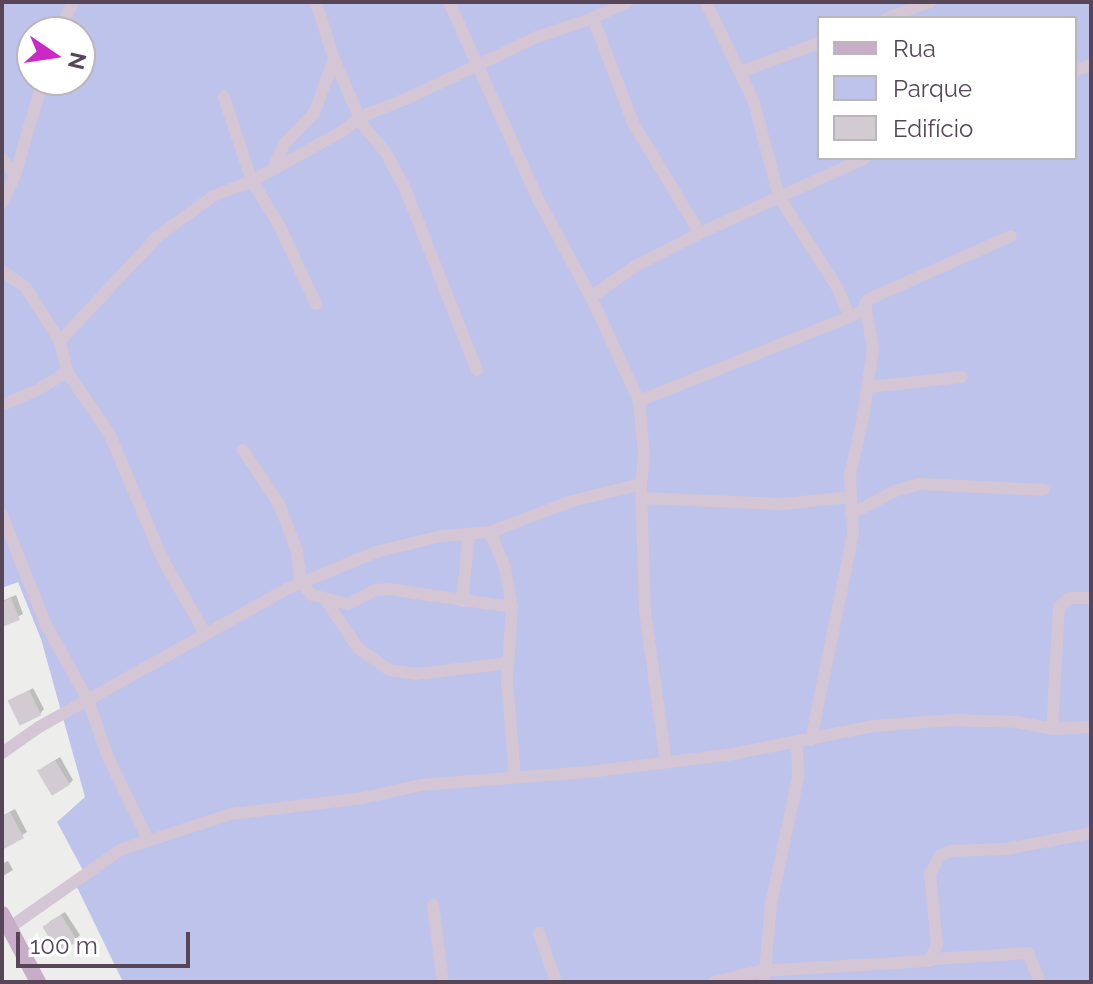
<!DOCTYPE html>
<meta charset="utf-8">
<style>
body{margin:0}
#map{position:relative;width:1093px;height:984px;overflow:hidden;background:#edeeec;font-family:Raleway,sans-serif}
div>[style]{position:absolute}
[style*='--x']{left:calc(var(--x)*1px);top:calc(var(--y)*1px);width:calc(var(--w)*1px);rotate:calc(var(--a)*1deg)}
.green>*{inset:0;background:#bdc3ea}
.shadow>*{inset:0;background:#0003}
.building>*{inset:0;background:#d2ccd2;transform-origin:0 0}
.minor>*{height:12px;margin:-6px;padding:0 6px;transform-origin:6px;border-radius:6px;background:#d4c6d5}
.major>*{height:16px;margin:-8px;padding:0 8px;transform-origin:8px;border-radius:8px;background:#c8adc9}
span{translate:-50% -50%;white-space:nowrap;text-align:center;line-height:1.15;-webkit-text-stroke:7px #fff;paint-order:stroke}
.frame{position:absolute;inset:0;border:4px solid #564657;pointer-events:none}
.legend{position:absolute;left:817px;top:16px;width:260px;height:144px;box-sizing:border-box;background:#fff;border:2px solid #bbb5bc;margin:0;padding:10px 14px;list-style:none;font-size:24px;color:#564657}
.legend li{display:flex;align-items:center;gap:16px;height:40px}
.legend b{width:40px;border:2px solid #bbb5bc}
.north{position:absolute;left:16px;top:16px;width:80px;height:80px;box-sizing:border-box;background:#fff;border:2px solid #bbb5bc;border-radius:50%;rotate:103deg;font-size:22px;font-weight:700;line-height:32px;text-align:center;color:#564657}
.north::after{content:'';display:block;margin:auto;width:28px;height:36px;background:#cc28c6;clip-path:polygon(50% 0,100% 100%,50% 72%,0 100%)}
.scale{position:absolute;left:16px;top:932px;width:174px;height:36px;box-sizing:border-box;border:4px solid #564657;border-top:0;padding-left:10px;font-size:24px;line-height:28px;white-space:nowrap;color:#564657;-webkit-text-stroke:6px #fff;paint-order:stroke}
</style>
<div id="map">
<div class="green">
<div style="clip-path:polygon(evenodd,2px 2px,1091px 2px,1091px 982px,123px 982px,75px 883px,86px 876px,57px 822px,85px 797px,41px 639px,18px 582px,2px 588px,2px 2px,819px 18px,1075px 18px,1075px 158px,819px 158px,819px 18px,2px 2px,32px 32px,80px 32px,80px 80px,32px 80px,32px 32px)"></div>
</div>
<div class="shadow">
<div style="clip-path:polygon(16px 595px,23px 614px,2px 625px,2px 601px)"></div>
<div style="clip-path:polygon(33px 688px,44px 709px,40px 714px,11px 702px)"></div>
<div style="clip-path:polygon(60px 757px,73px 780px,69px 784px,44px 767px)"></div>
<div style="clip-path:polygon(15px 809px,27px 832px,2px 848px,2px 816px)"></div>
<div style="clip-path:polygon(8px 861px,13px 870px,3px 876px,2px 864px)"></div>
<div style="clip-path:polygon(65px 912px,80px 935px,76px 939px,49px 922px)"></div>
</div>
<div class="building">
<div style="clip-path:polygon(11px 598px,20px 620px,2px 627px,2px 602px)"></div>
<div style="left:29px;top:690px;width:28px;height:24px;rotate:64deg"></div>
<div style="left:55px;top:760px;width:29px;height:21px;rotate:59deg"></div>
<div style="clip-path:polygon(10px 812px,24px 838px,2px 850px,2px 816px)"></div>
<div style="left:61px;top:915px;width:31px;height:22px;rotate:58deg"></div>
</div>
<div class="minor">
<div style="--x:316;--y:2;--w:60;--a:72.5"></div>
<div style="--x:334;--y:59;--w:71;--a:66.7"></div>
<div style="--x:362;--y:124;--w:35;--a:50"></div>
<div style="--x:385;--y:151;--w:40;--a:62"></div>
<div style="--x:404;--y:186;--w:198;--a:68.4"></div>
<div style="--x:449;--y:2;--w:218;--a:65.7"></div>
<div style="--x:539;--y:201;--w:109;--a:61.6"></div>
<div style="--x:591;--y:297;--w:52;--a:-34.9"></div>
<div style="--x:634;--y:267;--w:74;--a:-27.3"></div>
<div style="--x:700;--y:233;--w:181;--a:-24.4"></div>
<div style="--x:706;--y:2;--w:111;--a:64.4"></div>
<div style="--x:754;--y:102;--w:98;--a:75.3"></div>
<div style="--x:779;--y:197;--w:107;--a:57.2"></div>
<div style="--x:837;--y:287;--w:33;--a:67"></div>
<div style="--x:593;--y:18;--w:112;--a:69.1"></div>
<div style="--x:633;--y:123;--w:129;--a:58.7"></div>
<div style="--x:887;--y:18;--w:46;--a:-20.4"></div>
<div style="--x:59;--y:32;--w:33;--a:-65"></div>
<div style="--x:1075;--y:71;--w:17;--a:-21"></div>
<div style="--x:740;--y:72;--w:84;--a:-20.2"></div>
<div style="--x:224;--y:97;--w:89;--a:71.6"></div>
<div style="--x:252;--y:181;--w:52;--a:58.5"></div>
<div style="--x:279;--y:225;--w:87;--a:64.9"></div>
<div style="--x:2;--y:159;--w:21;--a:51"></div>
<div style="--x:273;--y:169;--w:27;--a:-66"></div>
<div style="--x:284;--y:144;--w:43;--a:-45.9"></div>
<div style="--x:314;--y:113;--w:58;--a:-69.7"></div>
<div style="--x:2;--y:203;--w:31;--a:-65"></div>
<div style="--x:15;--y:175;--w:99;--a:-73.6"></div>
<div style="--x:2;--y:271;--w:29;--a:35"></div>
<div style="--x:26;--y:288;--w:63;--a:57.3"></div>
<div style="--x:60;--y:341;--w:32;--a:77"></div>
<div style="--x:67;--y:372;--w:74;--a:55.5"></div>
<div style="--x:109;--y:433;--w:138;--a:67"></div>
<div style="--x:163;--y:560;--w:84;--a:60.1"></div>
<div style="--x:591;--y:297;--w:115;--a:65.2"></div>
<div style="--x:60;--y:341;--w:142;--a:-47"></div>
<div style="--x:157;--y:237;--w:69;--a:-36.2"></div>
<div style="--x:213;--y:196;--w:42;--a:-21"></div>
<div style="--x:252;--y:181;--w:102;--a:-28.8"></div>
<div style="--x:341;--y:132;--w:24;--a:-38"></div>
<div style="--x:360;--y:117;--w:52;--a:-21.6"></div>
<div style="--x:408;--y:98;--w:143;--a:-25.3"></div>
<div style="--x:537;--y:37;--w:59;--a:-18.7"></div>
<div style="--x:593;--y:18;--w:38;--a:-25"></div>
<div style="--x:869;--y:387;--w:93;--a:-6.2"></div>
<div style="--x:2;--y:405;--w:39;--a:-23"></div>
<div style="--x:38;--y:390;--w:34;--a:-32"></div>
<div style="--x:243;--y:450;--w:65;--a:56.3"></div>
<div style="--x:279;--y:504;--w:50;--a:69"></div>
<div style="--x:297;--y:551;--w:32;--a:83"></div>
<div style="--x:301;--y:583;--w:16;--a:47"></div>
<div style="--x:312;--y:595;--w:37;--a:14"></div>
<div style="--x:348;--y:604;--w:31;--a:-27"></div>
<div style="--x:376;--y:590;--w:12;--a:-5"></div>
<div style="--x:388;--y:589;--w:125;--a:8.3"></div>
<div style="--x:512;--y:607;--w:74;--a:93.9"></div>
<div style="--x:507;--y:681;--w:95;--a:85.2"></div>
<div style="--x:643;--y:498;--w:140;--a:2.5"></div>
<div style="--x:783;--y:504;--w:66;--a:-6.1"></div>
<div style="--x:851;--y:514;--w:50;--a:-27.6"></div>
<div style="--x:895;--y:491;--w:25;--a:-16"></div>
<div style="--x:919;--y:484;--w:125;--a:2.7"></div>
<div style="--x:2;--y:515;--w:118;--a:68.2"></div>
<div style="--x:46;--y:625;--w:86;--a:60.8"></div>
<div style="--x:88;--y:700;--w:58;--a:70.9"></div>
<div style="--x:107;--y:755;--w:94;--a:64.2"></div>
<div style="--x:490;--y:532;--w:39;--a:67"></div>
<div style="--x:505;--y:568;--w:40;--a:80"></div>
<div style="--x:462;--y:601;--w:67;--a:-84"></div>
<div style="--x:327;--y:602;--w:55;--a:56"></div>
<div style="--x:358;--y:648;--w:38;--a:35"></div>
<div style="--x:389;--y:670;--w:27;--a:8"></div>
<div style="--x:416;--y:674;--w:93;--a:-6.8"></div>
<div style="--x:1052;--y:729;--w:122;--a:-86.7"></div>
<div style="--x:1059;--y:607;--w:13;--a:-42"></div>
<div style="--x:1069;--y:598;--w:22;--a:0"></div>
<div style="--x:811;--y:740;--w:211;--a:-78.5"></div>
<div style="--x:853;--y:533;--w:57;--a:-93"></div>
<div style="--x:850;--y:476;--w:60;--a:-77.6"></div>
<div style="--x:863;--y:417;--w:69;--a:-81.6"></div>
<div style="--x:873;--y:349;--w:46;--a:-100.1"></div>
<div style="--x:865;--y:304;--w:6;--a:-51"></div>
<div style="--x:869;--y:299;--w:155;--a:-23.9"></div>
<div style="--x:2;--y:753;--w:45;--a:-35.1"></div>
<div style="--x:39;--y:727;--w:284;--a:-29.1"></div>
<div style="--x:287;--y:589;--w:96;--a:-22.6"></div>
<div style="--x:376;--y:552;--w:67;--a:-13.8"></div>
<div style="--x:441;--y:536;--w:49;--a:-4.7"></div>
<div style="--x:490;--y:532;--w:88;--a:-20.7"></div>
<div style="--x:572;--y:501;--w:71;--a:-13.8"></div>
<div style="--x:666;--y:762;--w:153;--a:-97.9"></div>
<div style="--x:645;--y:610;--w:126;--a:-91.8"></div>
<div style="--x:641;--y:484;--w:30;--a:-84"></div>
<div style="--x:644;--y:454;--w:53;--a:-95.4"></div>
<div style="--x:639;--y:401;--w:242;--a:-21.8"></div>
<div style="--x:433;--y:905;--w:78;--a:82.6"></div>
<div style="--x:9;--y:928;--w:136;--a:-35.1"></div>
<div style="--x:120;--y:850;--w:117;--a:-18"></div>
<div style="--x:231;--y:814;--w:133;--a:-6.9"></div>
<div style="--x:363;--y:798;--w:59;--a:-12.6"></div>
<div style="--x:421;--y:785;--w:178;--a:-4.5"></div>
<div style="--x:598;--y:771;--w:130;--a:-7.1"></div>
<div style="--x:727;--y:755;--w:149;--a:-11.2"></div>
<div style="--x:873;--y:726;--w:81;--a:-4.2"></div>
<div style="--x:954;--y:720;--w:63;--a:1.8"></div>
<div style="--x:1017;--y:722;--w:36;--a:11"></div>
<div style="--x:1052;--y:729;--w:39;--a:-3"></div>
<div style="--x:539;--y:933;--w:52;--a:70.9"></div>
<div style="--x:933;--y:959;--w:95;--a:-3.6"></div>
<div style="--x:1028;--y:953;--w:31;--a:68"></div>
<div style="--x:714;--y:982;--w:47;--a:-13.4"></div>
<div style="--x:760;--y:971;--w:169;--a:-3.4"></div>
<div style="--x:929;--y:961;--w:18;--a:-63"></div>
<div style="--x:937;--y:945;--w:71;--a:-95.6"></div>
<div style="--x:930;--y:874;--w:21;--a:-61"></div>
<div style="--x:940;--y:856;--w:11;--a:-27"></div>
<div style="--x:950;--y:851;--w:56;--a:-2"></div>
<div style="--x:1006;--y:849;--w:86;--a:-10.7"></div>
<div style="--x:764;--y:982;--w:78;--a:-84.9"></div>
<div style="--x:771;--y:904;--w:129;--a:-77.9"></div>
<div style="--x:798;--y:778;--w:34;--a:-92"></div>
</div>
<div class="major">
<div style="--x:2;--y:914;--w:77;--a:62.1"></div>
</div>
<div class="frame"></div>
<ul class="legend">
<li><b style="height:10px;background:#c8adc9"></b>Rua</li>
<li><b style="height:22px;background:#bdc3ea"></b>Parque</li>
<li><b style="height:22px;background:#d2ccd2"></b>Edifício</li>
</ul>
<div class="north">N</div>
<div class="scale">100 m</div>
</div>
